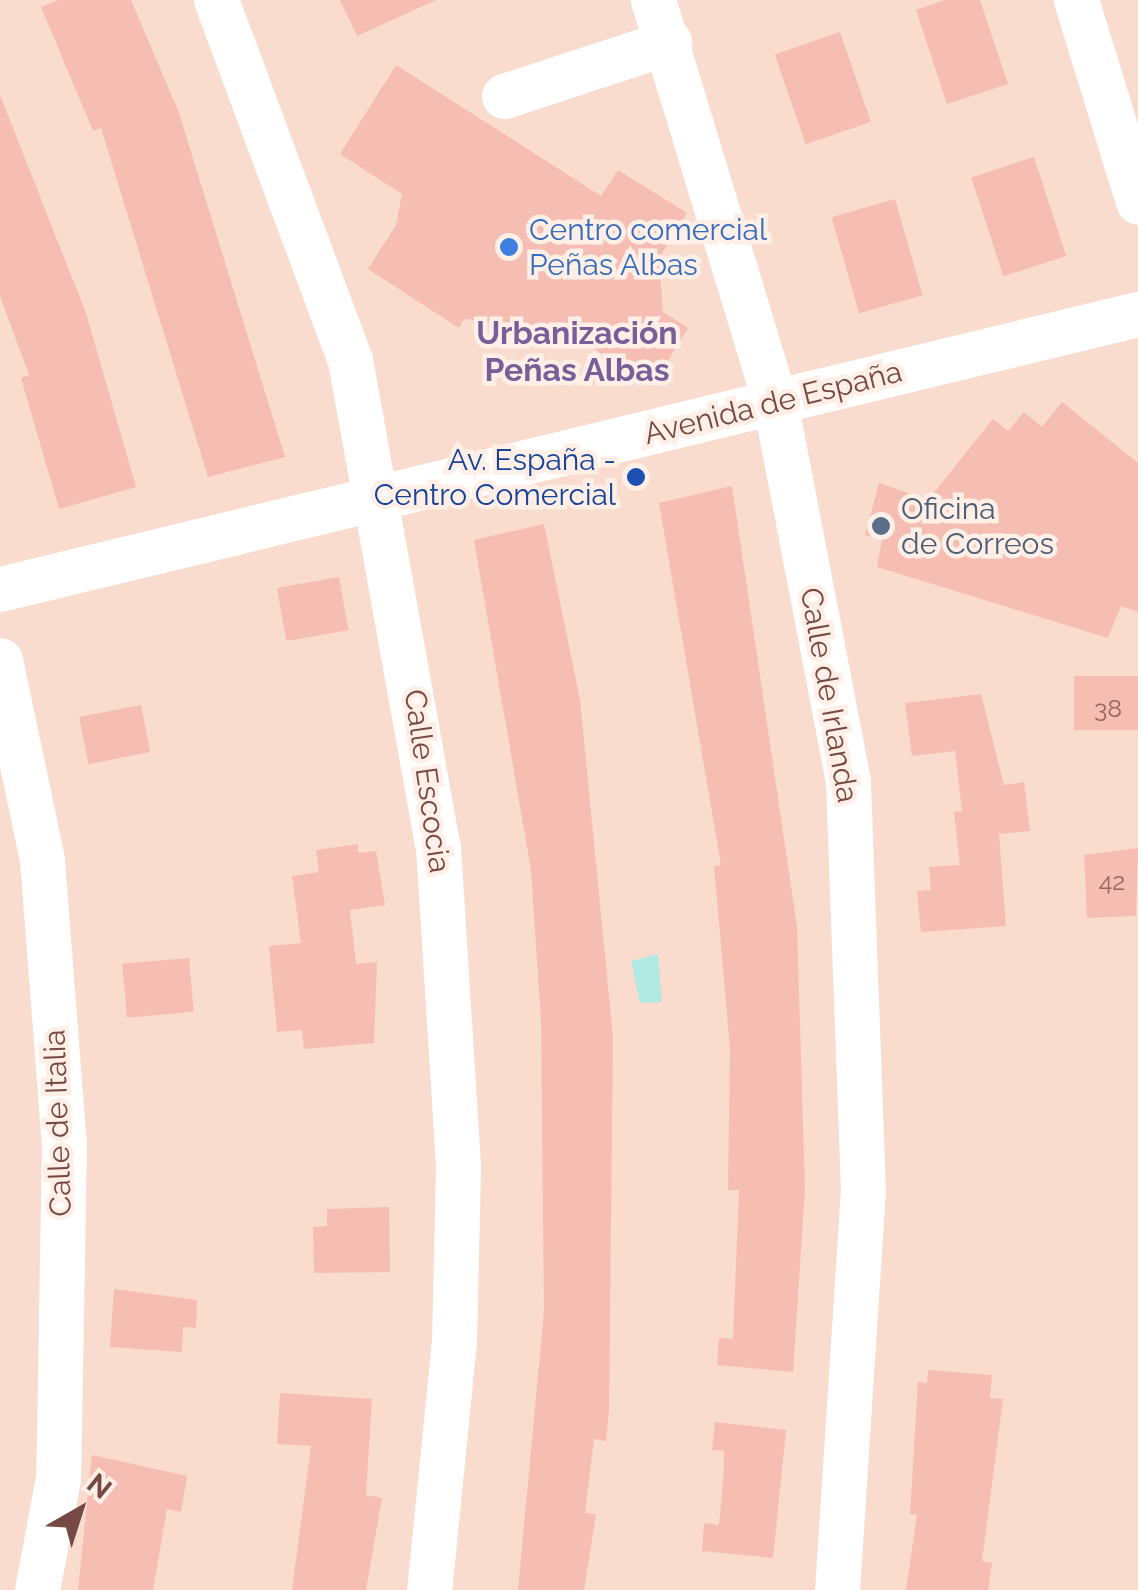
<!DOCTYPE html>
<meta charset="utf-8">
<style>
body{margin:0}
#map{position:relative;width:1138px;height:1590px;overflow:hidden;background:#feeade;font-family:Raleway,sans-serif}
div>[style]{position:absolute}
[style*='--x']{left:calc(var(--x)*1px);top:calc(var(--y)*1px);width:calc(var(--w)*1px);rotate:calc(var(--a)*1deg)}
.residential>*{inset:0;background:#f9dcce;transform-origin:0 0}
.water>*{inset:0;background:#b1e9e3}
.building>*{inset:0;background:#f6bdb3;transform-origin:0 0}
.minor>*{height:45px;margin:-22.5px;padding:0 22.5px;transform-origin:22.5px;border-radius:22.5px;background:#fff}
.dots>*{width:28px;height:28px;translate:-50% -50%;box-sizing:border-box;border:5px solid #ffefe6;border-radius:50%}
span{translate:-50% -50%;white-space:nowrap;text-align:center;line-height:1.15;-webkit-text-stroke:9px #ffefe6;paint-order:stroke}
.number-label{font-size:25px;color:#966660}
.number-label span{-webkit-text-stroke-width:0}
.shop-label{font-size:30px;color:#366cbe}
.left{translate:0 -50%;text-align:left}
.street-label{font-size:30px;color:#764944}
.transit-label{font-size:30px;color:#164399}
.right{translate:-100% -50%;text-align:right}
.service-label{font-size:30px;color:#4e5e75}
.neighbourhood-label{font-size:32px;color:#775f9a;font-weight:700}
.north{position:absolute;left:30px;top:1460px;width:100px;height:100px;-webkit-text-stroke:8px #ffefe6;paint-order:stroke;rotate:39deg;font-size:28px;font-weight:700;line-height:40px;text-align:center;color:#764944}
.north::after{content:'';display:block;margin:auto;width:35px;height:45px;background:#764944;clip-path:polygon(50% 0,100% 100%,50% 72%,0 100%)}
</style>
<div id="map">
<div class="residential">
<div style="left:0;top:0;width:1138px;height:1590px"></div>
</div>
<div class="water">
<div style="clip-path:polygon(658px 954px,662px 1002px,640px 1003px,631px 961px)"></div>
</div>
<div class="building">
<div style="clip-path:polygon(59px 0,131px 0,179px 113px,285px 457px,208px 477px,101px 128px,93px 131px,41px 7px)"></div>
<div style="clip-path:polygon(340px 0,436px 0,357px 36px)"></div>
<div style="clip-path:polygon(945px 0,980px 0,1008px 84px,947px 104px,916px 10px)"></div>
<div style="left:840px;top:32px;width:95px;height:69px;rotate:71deg"></div>
<div style="clip-path:polygon(396px 65px,601px 196px,618px 170px,687px 213px,659px 258px,663px 312px,688px 328px,652px 386px,563px 329px,464px 319px,459px 328px,368px 269px,396px 225px,402px 194px,340px 154px)"></div>
<div style="clip-path:polygon(0 95px,86px 313px,136px 487px,59px 509px,21px 378px,29px 375px,0 296px)"></div>
<div style="left:1034px;top:157px;width:104px;height:66px;rotate:72deg"></div>
<div style="left:895px;top:199px;width:100px;height:66px;rotate:74deg"></div>
<div style="clip-path:polygon(1062px 402px,1138px 463px,1138px 612px,1121px 606px,1108px 638px,877px 567px,882px 539px,865px 535px,879px 483px,928px 500px,993px 419px,1008px 431px,1024px 412px,1042px 427px)"></div>
<div style="clip-path:polygon(732px 486px,797px 927px,805px 1189px,793px 1372px,717px 1365px,719px 1338px,733px 1339px,739px 1190px,728px 1190px,730px 1048px,714px 866px,721px 865px,659px 503px)"></div>
<div style="clip-path:polygon(544px 524px,580px 700px,613px 1037px,609px 1411px,606px 1441px,594px 1439px,585px 1513px,596px 1514px,584px 1590px,518px 1590px,544px 1311px,541px 1021px,531px 870px,474px 540px)"></div>
<div style="left:339px;top:577px;width:54px;height:63px;rotate:80deg"></div>
<div style="left:1138px;top:676px;width:54px;height:64px;rotate:90deg"></div>
<div style="clip-path:polygon(981px 694px,1004px 785px,1024px 782px,1030px 831px,999px 834px,1006px 926px,921px 932px,917px 891px,931px 890px,929px 867px,960px 865px,954px 812px,962px 811px,955px 751px,912px 756px,905px 703px)"></div>
<div style="left:141px;top:705px;width:48px;height:63px;rotate:79deg"></div>
<div style="clip-path:polygon(358px 844px,358px 853px,376px 851px,385px 905px,350px 910px,356px 964px,377px 962px,374px 1043px,304px 1049px,302px 1030px,277px 1032px,269px 946px,301px 943px,292px 876px,319px 872px,316px 850px)"></div>
<div style="clip-path:polygon(1138px 848px,1136px 916px,1087px 918px,1084px 855px)"></div>
<div style="left:189px;top:958px;width:54px;height:67px;rotate:85deg"></div>
<div style="clip-path:polygon(389px 1207px,390px 1272px,314px 1273px,313px 1227px,327px 1226px,327px 1209px)"></div>
<div style="clip-path:polygon(114px 1289px,197px 1300px,196px 1328px,183px 1327px,182px 1352px,110px 1347px)"></div>
<div style="clip-path:polygon(928px 1370px,992px 1375px,990px 1398px,1003px 1399px,982px 1561px,992px 1563px,988px 1590px,906px 1590px,917px 1515px,910px 1514px,918px 1382px,927px 1383px)"></div>
<div style="clip-path:polygon(280px 1393px,372px 1399px,366px 1495px,382px 1498px,366px 1590px,292px 1590px,311px 1446px,277px 1444px)"></div>
<div style="clip-path:polygon(715px 1422px,786px 1430px,773px 1558px,702px 1551px,704px 1523px,719px 1525px,724px 1470px,724px 1451px,712px 1450px)"></div>
<div style="clip-path:polygon(92px 1455px,187px 1476px,181px 1512px,167px 1509px,153px 1590px,78px 1590px)"></div>
</div>
<div class="minor">
<div style="--x:216;--y:0;--w:384;--a:69.6"></div>
<div style="--x:350;--y:360;--w:495;--a:79.8"></div>
<div style="--x:438;--y:847;--w:320;--a:86.4"></div>
<div style="--x:458;--y:1166;--w:175;--a:91.3"></div>
<div style="--x:454;--y:1341;--w:250;--a:95.7"></div>
<div style="--x:653;--y:0;--w:420;--a:73.1"></div>
<div style="--x:775;--y:402;--w:387;--a:79.1"></div>
<div style="--x:848;--y:782;--w:407;--a:87.9"></div>
<div style="--x:863;--y:1189;--w:402;--a:93.7"></div>
<div style="--x:1076;--y:0;--w:211;--a:72.9"></div>
<div style="--x:504;--y:96;--w:174;--a:-18.1"></div>
<div style="--x:0;--y:589;--w:1171;--a:-13.59"></div>
<div style="--x:0;--y:660;--w:204;--a:78.1"></div>
<div style="--x:42;--y:860;--w:286;--a:85.6"></div>
<div style="--x:64;--y:1145;--w:333;--a:91"></div>
<div style="--x:58;--y:1478;--w:114;--a:100.6"></div>
</div>
<div class="dots">
<div style="left:509px;top:247px;background:#3f7fe0"></div>
<div style="left:636px;top:477px;background:#1a4fb4"></div>
<div style="left:881px;top:526px;background:#5c6f8a"></div>
</div>
<div class="number-label">
<span style="left:1108px;top:708px">38</span>
<span style="left:1112px;top:881px">42</span>
</div>
<div class="shop-label">
<span class="left" style="left:529px;top:247px">Centro comercial<br>Peñas Albas</span>
</div>
<div class="street-label">
<span style="left:773px;top:403px;rotate:-14deg">Avenida de España</span>
<span style="left:829px;top:695px;rotate:80deg">Calle de Irlanda</span>
<span style="left:427px;top:781px;rotate:82deg">Calle Escocia</span>
<span style="left:58px;top:1123px;rotate:-92deg">Calle de Italia</span>
</div>
<div class="transit-label">
<span class="right" style="left:616px;top:477px">Av. España -<br>Centro Comercial</span>
</div>
<div class="service-label">
<span class="left" style="left:901px;top:526px">Oficina<br>de Correos</span>
</div>
<div class="neighbourhood-label">
<span style="left:577px;top:352px">Urbanización<br>Peñas Albas</span>
</div>
<div class="north">N</div>
</div>
